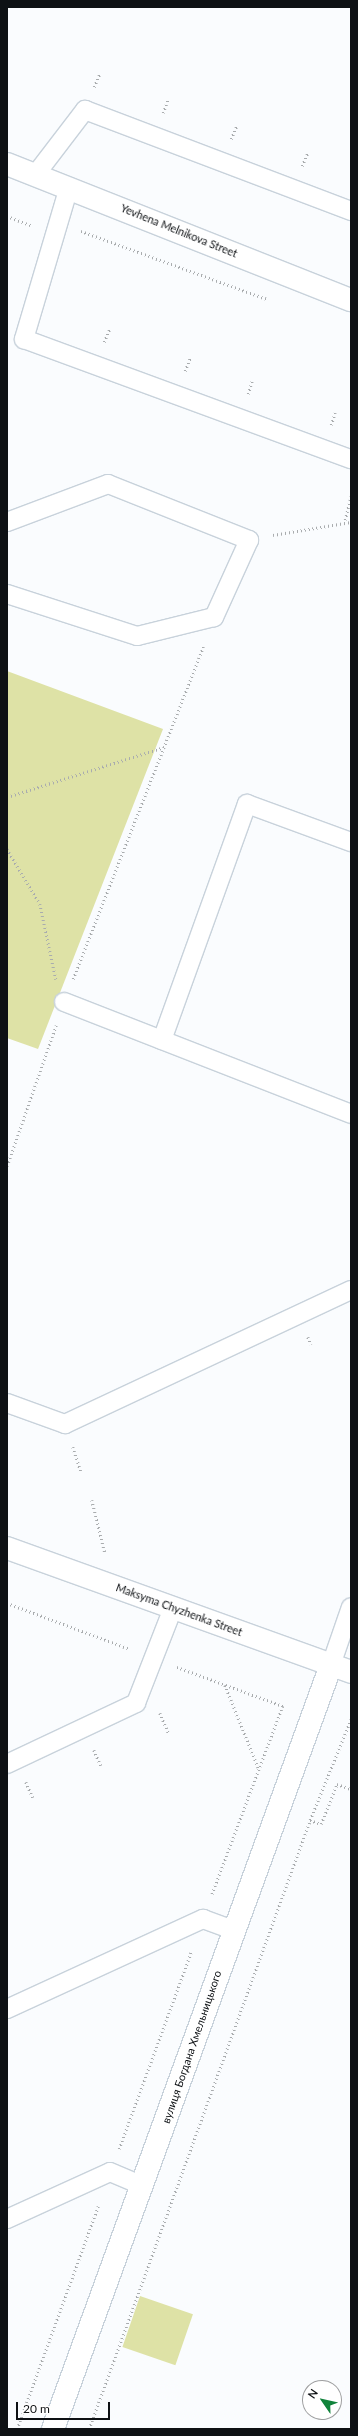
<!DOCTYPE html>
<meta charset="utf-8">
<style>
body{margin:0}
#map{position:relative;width:358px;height:2436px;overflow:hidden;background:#fafcfe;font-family:Lato,sans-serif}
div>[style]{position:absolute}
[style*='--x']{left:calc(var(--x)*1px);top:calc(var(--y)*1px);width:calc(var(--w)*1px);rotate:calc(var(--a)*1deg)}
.green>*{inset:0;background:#dee2a6;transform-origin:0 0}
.path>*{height:2.5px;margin-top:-1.25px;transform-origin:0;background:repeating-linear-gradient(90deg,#a9acae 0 1px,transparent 0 4px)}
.roads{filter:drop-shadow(1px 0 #c8d2db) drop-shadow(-1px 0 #c8d2db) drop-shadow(0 1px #c8d2db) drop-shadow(0 -1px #c8d2db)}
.lane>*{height:18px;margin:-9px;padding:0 9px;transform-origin:9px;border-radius:9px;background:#fff}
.secondary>*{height:22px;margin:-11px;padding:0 11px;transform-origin:11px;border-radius:11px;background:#fff}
span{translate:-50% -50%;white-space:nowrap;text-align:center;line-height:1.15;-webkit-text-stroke:3px #fff;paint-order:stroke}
.street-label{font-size:11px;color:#0e1114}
.frame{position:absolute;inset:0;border:8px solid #0e1114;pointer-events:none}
.north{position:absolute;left:302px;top:2380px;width:40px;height:40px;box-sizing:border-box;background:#fff;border:1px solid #9fa0a1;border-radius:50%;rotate:304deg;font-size:11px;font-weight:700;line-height:16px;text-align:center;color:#0e1114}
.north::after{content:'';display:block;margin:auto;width:14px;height:18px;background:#11833b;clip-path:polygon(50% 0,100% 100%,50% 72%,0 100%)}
.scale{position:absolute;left:16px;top:2402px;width:94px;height:18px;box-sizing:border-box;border:2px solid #0e1114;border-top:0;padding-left:5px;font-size:12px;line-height:14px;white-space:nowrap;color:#0e1114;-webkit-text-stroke:3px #fff;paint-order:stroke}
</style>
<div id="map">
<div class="green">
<div style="clip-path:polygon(7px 671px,163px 729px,38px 1049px,7px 1038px)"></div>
<div style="left:140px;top:2296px;width:56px;height:54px;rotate:19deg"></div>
</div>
<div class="path">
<div style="--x:94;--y:87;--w:15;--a:-67"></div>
<div style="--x:163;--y:113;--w:15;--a:-70"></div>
<div style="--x:231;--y:139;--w:15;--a:-67"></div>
<div style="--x:302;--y:166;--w:15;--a:-67"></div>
<div style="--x:7;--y:216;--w:26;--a:21"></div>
<div style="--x:81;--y:231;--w:198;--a:20.1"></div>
<div style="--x:104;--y:342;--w:15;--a:-67"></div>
<div style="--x:185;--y:371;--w:14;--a:-69"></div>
<div style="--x:248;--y:394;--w:14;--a:-73"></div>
<div style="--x:331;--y:425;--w:13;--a:-72"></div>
<div style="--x:345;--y:520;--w:25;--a:-76"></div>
<div style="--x:273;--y:535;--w:79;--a:-9.5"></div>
<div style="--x:7;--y:797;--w:166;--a:-17.6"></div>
<div style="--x:7;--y:849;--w:64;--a:59"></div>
<div style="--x:40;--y:904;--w:77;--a:78"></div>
<div style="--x:73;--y:979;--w:357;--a:-68.6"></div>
<div style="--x:7;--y:1166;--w:149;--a:-70.8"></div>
<div style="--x:308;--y:1337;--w:8;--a:67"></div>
<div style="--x:73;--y:1447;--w:26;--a:72"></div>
<div style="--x:92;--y:1500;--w:55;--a:76.2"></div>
<div style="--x:7;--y:1603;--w:131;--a:20.5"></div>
<div style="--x:177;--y:1667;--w:113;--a:20.2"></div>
<div style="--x:283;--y:1706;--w:202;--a:110.6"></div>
<div style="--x:225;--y:1685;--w:91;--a:68"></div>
<div style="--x:160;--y:1713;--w:23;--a:67"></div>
<div style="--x:94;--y:1750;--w:17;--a:66"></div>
<div style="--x:26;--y:1782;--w:17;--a:66"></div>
<div style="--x:310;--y:1820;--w:12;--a:20"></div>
<div style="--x:321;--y:1824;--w:43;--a:-68.2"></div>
<div style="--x:337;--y:1784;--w:15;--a:20"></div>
<div style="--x:119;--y:2149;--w:210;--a:-69.9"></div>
<div style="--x:17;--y:2429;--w:237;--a:-70"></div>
<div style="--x:89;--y:2429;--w:648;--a:-70.05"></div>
<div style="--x:310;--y:1820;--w:109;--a:-67.9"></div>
</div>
<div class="roads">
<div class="lane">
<div style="--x:36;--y:174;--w:81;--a:-52.6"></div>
<div style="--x:85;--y:110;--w:285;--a:20.8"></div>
<div style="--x:69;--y:187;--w:159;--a:106.5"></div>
<div style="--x:24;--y:339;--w:348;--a:20.2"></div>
<div style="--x:7;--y:522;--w:108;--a:-20.6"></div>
<div style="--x:108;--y:484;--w:152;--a:21.7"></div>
<div style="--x:249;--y:540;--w:85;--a:114.4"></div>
<div style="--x:214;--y:617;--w:79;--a:166.1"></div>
<div style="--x:137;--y:636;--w:137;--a:-162.1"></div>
<div style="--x:64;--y:1002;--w:308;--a:21.3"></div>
<div style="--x:162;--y:1040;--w:251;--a:-70.2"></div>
<div style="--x:247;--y:804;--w:111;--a:20.1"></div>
<div style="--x:7;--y:1403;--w:62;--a:19.9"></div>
<div style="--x:65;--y:1424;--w:316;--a:-25.1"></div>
<div style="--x:331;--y:1665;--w:61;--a:-71"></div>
<div style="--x:7;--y:1764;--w:143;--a:-25.3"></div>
<div style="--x:136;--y:1703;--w:102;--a:-68.7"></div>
<div style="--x:7;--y:2009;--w:216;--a:-24.7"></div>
<div style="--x:203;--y:1919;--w:32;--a:20"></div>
<div style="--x:7;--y:2219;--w:113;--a:-24.5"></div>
<div style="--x:110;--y:2172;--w:36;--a:23"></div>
</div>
<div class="secondary">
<div style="--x:7;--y:164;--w:370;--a:21.6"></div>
<div style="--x:7;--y:1548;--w:366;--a:19.8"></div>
<div style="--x:53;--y:2429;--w:813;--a:-70"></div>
</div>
</div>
<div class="street-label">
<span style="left:179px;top:231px;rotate:22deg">Yevhena Melnikova Street</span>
<span style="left:179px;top:1610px;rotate:20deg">Maksyma Chyzhenka Street</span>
<span style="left:192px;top:2047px;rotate:-71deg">вулиця Богдана Хмельницького</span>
</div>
<div class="frame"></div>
<div class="north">N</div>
<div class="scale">20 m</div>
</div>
